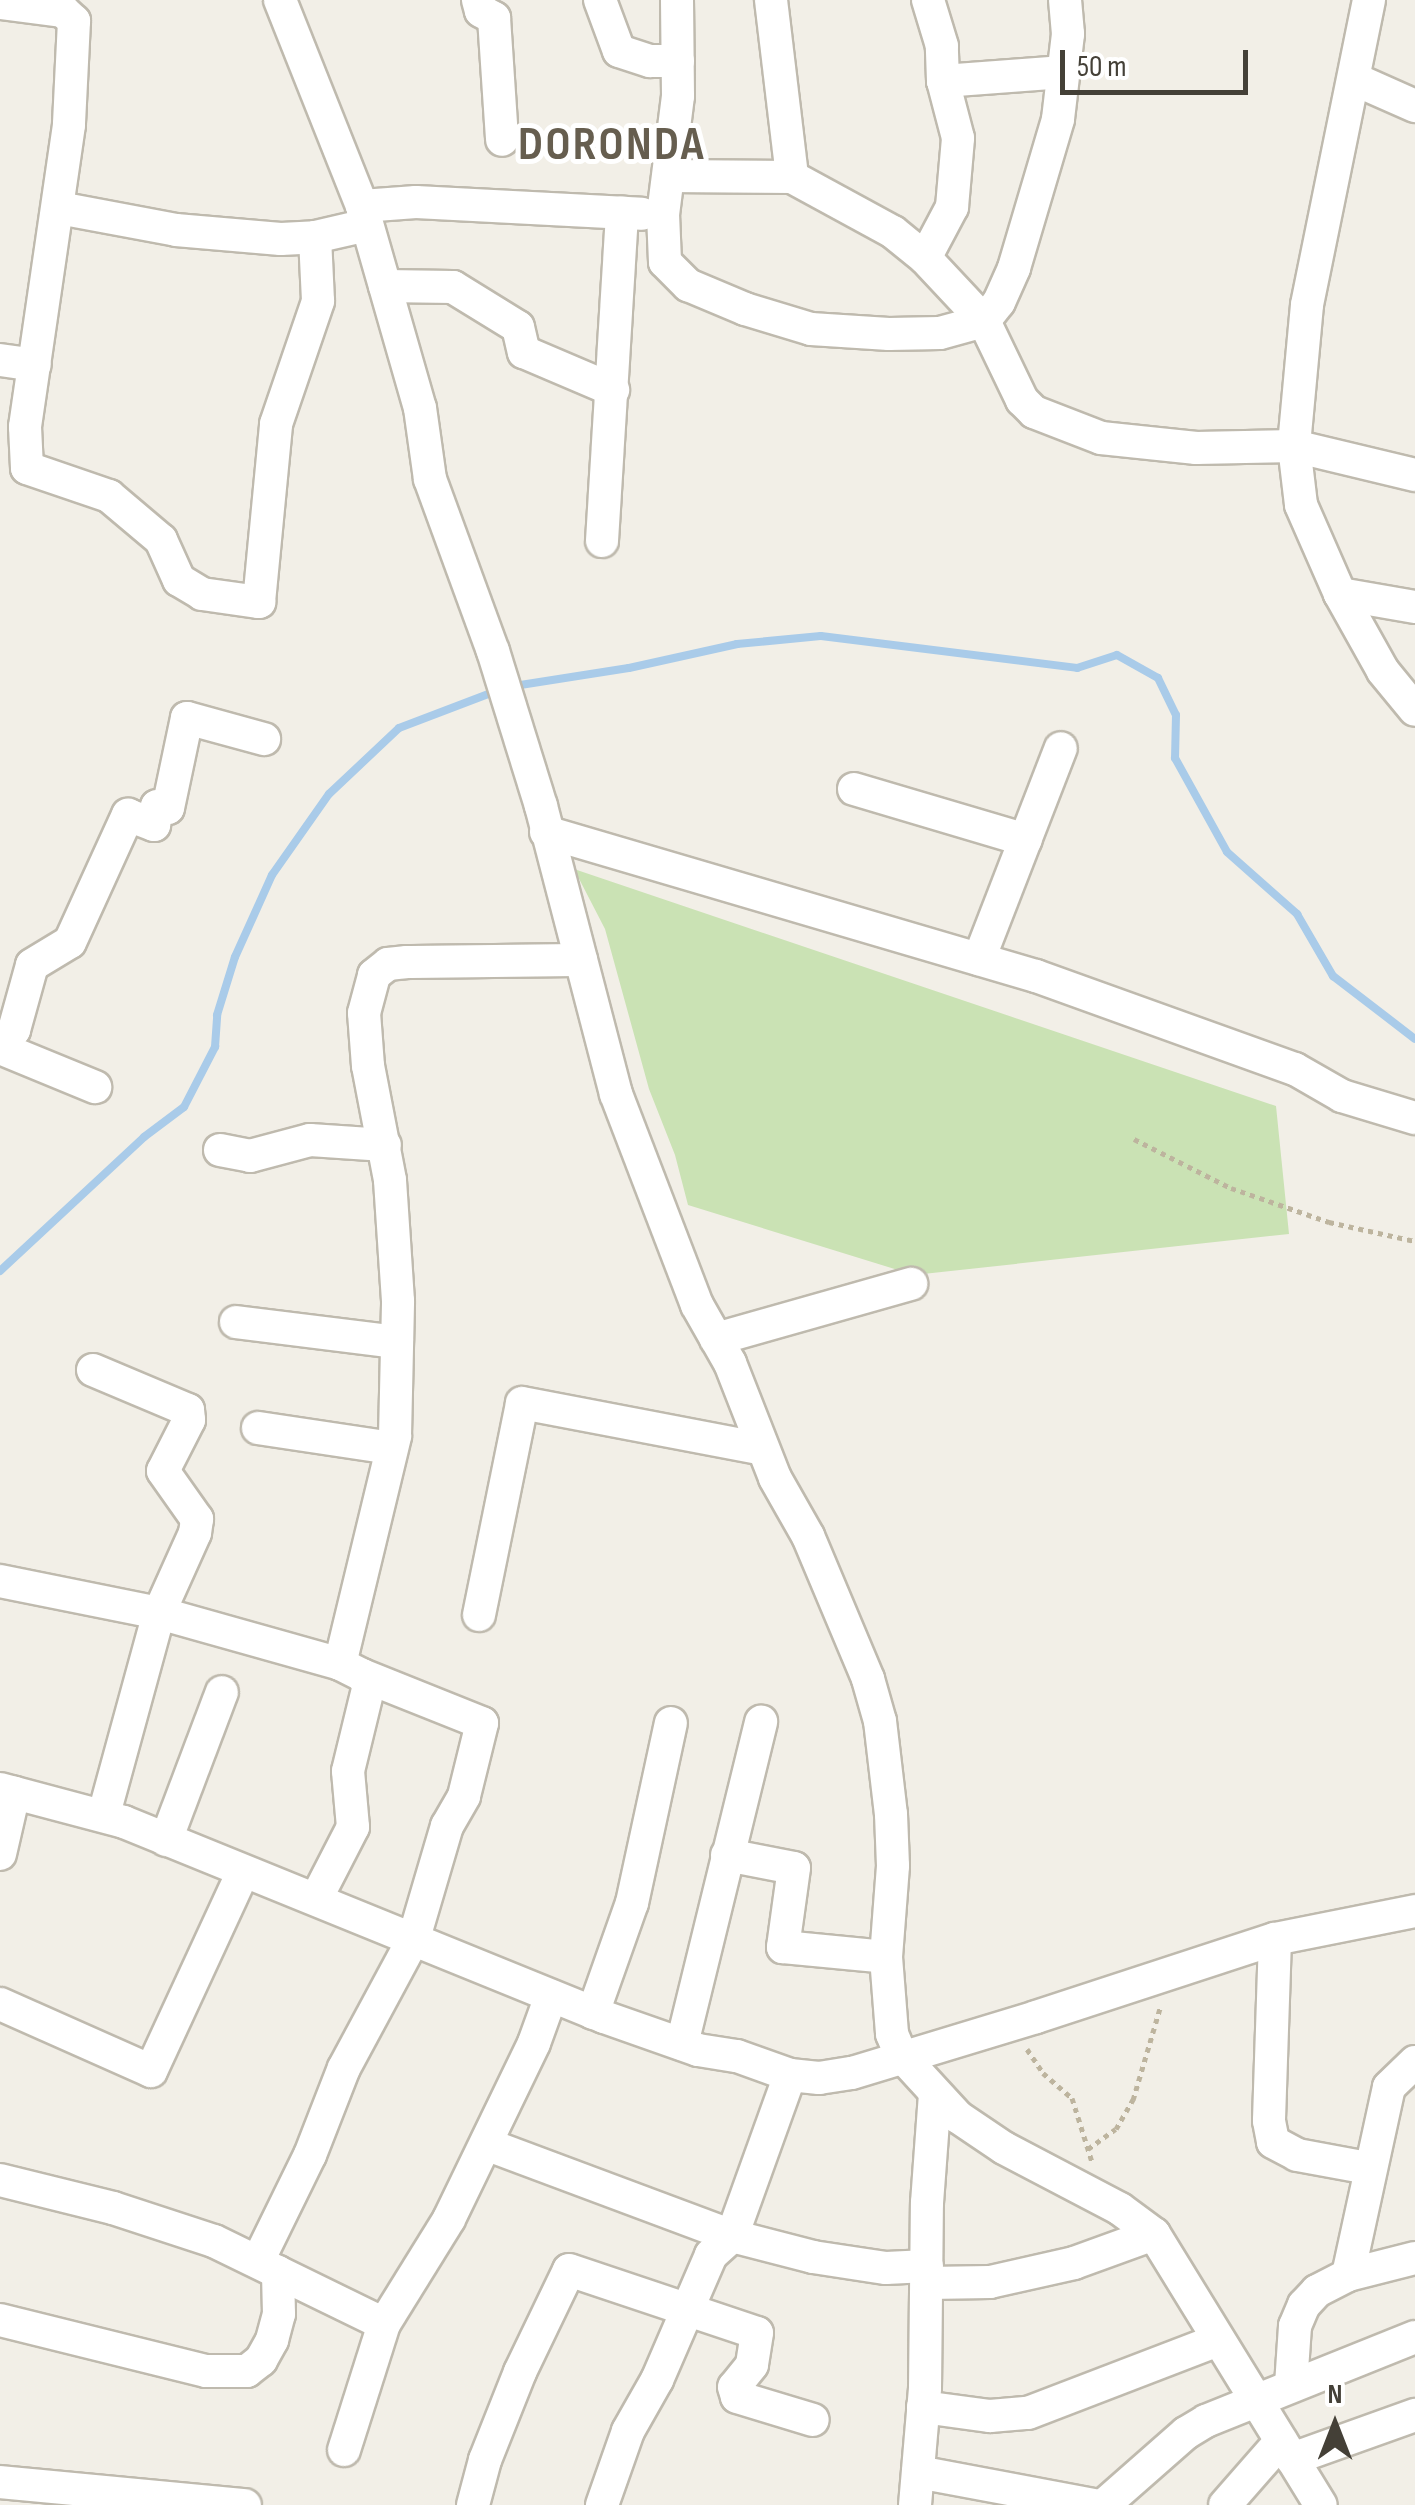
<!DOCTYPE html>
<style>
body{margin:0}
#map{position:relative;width:1415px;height:2505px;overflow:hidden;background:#f2efe7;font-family:"Sofia Sans Condensed",sans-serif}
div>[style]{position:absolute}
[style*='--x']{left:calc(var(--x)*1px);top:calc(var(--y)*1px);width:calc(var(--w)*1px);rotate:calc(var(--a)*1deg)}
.green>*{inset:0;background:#cae2b4}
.stream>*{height:8px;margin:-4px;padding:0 4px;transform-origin:4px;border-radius:4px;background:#a9cbe9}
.path>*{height:5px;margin-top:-2.5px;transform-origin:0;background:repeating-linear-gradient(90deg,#bdb49e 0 5px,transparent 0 10px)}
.roads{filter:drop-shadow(2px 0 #bfbaae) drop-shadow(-2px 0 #bfbaae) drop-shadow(0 2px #bfbaae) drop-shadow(0 -2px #bfbaae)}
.minor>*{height:32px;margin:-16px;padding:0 16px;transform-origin:16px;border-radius:16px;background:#fff}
span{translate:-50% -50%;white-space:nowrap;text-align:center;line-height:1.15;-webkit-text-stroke:10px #fff;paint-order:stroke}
.district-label{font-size:48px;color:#665e4f;font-weight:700;letter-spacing:2.5px}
.north{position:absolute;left:1285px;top:2375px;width:100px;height:100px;-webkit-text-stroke:8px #fff;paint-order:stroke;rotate:0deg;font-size:28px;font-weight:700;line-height:40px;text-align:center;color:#444037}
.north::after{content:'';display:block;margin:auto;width:35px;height:45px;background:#444037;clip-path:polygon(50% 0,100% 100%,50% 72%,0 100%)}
.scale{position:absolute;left:1060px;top:50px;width:188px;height:45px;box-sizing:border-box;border:5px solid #444037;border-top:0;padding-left:12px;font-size:30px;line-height:35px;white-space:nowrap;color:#444037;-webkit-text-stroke:8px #fff;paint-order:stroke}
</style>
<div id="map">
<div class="green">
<div style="clip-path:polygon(574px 869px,1276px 1106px,1289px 1234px,914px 1275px,688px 1205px,675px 1155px,649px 1089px,605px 929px)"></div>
</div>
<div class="stream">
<div style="--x:514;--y:686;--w:116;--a:-8.9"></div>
<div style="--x:629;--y:668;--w:111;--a:-12.5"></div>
<div style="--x:737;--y:644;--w:84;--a:-5.4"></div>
<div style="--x:821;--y:636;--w:258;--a:7.1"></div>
<div style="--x:1077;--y:668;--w:42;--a:-18"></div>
<div style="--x:1117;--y:655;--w:47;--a:29.3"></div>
<div style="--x:1158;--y:678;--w:41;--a:64.1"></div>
<div style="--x:1176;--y:715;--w:43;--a:91.3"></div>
<div style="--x:1175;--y:758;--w:107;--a:61"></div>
<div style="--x:1227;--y:852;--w:94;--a:41.5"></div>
<div style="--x:1297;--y:914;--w:72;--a:59.9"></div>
<div style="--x:1333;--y:976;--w:103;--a:37.5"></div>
<div style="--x:0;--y:1271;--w:197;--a:-42.9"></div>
<div style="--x:144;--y:1137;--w:50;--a:-36.9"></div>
<div style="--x:184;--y:1107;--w:68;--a:-62.7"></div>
<div style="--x:215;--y:1047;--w:32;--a:-86"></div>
<div style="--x:217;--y:1015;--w:61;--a:-72.8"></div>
<div style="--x:235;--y:957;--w:90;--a:-65.7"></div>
<div style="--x:272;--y:875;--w:99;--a:-54.9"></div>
<div style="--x:329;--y:794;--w:96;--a:-43.3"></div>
<div style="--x:399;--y:728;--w:104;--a:-20.9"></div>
</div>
<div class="path">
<div style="--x:1134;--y:1139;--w:109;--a:26.8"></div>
<div style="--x:1231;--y:1188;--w:104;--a:19.1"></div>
<div style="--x:1329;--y:1222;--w:88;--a:12.5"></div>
<div style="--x:1027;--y:2049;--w:29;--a:56"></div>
<div style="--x:1043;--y:2073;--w:38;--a:41"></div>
<div style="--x:1072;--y:2098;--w:67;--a:72.6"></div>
<div style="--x:1088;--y:2149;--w:34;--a:-36"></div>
<div style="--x:1116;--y:2129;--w:34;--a:-60"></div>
<div style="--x:1133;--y:2100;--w:99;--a:-73.6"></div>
</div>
<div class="roads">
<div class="minor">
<div style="--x:280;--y:0;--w:222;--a:68.3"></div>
<div style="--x:362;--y:206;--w:210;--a:74"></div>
<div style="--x:420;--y:408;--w:72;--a:82"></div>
<div style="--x:430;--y:479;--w:183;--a:69.9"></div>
<div style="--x:493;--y:651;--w:162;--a:72.8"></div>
<div style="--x:541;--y:806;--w:298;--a:75.4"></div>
<div style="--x:616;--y:1094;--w:226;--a:69"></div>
<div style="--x:697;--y:1305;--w:67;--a:60.4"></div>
<div style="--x:730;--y:1363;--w:123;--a:68.6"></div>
<div style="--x:775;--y:1478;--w:67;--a:60.4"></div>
<div style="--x:808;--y:1536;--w:155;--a:67.2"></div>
<div style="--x:868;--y:1679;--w:44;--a:74.1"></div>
<div style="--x:880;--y:1721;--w:94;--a:83.3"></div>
<div style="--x:891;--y:1814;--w:52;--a:87.8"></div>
<div style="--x:893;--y:1866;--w:91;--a:94.4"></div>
<div style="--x:886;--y:1957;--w:77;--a:85.5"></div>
<div style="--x:892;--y:2034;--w:23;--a:67"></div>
<div style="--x:901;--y:2055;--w:84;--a:47.4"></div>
<div style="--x:958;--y:2117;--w:55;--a:34"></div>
<div style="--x:1004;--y:2148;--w:131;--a:27.7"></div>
<div style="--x:1120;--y:2209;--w:42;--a:36.3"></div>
<div style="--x:1154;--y:2234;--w:318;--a:58.4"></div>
<div style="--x:478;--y:0;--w:11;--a:75"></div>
<div style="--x:481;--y:11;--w:15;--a:28"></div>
<div style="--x:494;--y:18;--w:122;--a:86.2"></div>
<div style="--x:600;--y:0;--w:54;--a:69.6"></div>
<div style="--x:619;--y:51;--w:33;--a:18"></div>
<div style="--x:650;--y:61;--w:28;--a:0"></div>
<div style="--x:677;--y:0;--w:96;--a:89.4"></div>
<div style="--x:678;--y:96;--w:119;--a:97.2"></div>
<div style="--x:663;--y:214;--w:48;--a:87.6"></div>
<div style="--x:665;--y:262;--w:33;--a:45"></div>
<div style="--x:688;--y:285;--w:62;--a:22.8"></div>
<div style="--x:745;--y:309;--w:69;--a:16.9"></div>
<div style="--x:811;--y:329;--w:78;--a:3.7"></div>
<div style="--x:889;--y:334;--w:51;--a:-1.1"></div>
<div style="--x:940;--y:333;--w:46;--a:-15.3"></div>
<div style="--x:984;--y:321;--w:24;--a:-52"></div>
<div style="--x:999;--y:302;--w:37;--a:-66"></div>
<div style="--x:1014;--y:268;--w:155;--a:-73.5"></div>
<div style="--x:1058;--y:119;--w:86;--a:-83.3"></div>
<div style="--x:1068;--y:34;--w:34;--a:-95"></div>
<div style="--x:771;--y:0;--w:178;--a:83.2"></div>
<div style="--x:792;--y:177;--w:115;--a:28.6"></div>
<div style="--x:893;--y:232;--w:41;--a:39.1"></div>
<div style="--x:925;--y:258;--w:86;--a:46.9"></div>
<div style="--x:984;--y:321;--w:88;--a:64.3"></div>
<div style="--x:1022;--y:400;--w:17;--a:45"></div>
<div style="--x:1034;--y:412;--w:72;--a:21.2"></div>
<div style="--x:1101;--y:438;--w:96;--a:6"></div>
<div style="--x:1196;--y:448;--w:98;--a:-1.2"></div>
<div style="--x:1294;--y:446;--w:124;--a:13.5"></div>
<div style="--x:1369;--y:0;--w:311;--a:101.5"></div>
<div style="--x:1307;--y:305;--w:142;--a:95.3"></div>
<div style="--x:1294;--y:446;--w:59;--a:83.2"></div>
<div style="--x:1301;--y:505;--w:97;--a:66.3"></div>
<div style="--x:1340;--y:594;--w:88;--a:60.8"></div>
<div style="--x:1383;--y:671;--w:50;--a:50.6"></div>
<div style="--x:0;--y:3;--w:64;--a:7.2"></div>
<div style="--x:63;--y:11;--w:15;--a:42"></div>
<div style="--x:74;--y:21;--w:104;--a:92.8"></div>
<div style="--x:69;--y:125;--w:305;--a:98.3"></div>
<div style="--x:25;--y:427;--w:41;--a:87.2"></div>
<div style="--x:27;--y:468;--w:87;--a:18.9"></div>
<div style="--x:109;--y:496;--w:68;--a:40.2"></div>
<div style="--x:161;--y:540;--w:44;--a:65.8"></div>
<div style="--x:179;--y:580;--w:27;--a:31"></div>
<div style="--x:202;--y:594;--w:58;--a:8"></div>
<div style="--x:259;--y:602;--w:179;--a:-84.5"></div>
<div style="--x:276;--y:424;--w:130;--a:-71.1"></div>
<div style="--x:318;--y:301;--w:64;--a:-92.7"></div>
<div style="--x:315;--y:237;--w:53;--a:-13"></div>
<div style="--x:1354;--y:79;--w:67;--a:23.9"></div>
<div style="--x:943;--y:81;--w:121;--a:-4.3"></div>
<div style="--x:669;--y:176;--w:123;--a:0.5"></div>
<div style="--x:362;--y:206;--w:54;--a:-4.2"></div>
<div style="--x:416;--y:202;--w:226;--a:3"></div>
<div style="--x:59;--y:208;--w:119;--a:10.6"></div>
<div style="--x:176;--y:230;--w:105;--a:4.9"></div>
<div style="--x:281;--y:239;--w:34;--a:-3"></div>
<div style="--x:925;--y:258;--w:58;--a:-62.1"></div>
<div style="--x:952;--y:207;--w:69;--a:-85"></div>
<div style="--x:958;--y:138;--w:59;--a:-104.7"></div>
<div style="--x:943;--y:81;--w:35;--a:-92"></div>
<div style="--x:942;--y:46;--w:48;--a:-106.9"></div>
<div style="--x:385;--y:286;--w:68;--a:0.8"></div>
<div style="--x:453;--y:287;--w:76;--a:31.6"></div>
<div style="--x:518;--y:327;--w:26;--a:77"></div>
<div style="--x:524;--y:352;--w:97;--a:23.1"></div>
<div style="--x:0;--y:360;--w:35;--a:8"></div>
<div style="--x:602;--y:541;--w:329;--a:-86.5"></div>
<div style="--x:1340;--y:594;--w:76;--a:9.8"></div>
<div style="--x:854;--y:789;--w:179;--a:16.5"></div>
<div style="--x:546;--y:832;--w:511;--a:16.38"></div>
<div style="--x:1036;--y:976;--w:275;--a:19.8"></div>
<div style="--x:1295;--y:1069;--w:54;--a:29.9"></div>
<div style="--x:1342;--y:1096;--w:76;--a:16.8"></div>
<div style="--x:979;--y:959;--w:226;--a:-68.8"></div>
<div style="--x:0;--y:1044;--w:20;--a:-45"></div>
<div style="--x:14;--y:1030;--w:67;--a:-74.5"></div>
<div style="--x:32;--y:965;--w:44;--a:-31.2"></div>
<div style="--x:70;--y:942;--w:140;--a:-65.5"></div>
<div style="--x:128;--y:815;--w:28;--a:21"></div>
<div style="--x:154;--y:825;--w:19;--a:-81"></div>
<div style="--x:157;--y:806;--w:11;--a:10"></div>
<div style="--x:168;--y:808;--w:92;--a:-78.1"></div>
<div style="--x:187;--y:718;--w:80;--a:15.3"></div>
<div style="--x:0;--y:1048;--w:103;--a:22.3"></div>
<div style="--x:220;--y:1150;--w:31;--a:11"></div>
<div style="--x:250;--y:1156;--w:62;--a:-14.9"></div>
<div style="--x:310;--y:1140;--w:75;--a:3.8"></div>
<div style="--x:236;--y:1322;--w:162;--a:7.1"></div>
<div style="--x:716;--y:1339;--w:203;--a:-15.8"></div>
<div style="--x:93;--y:1370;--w:103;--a:22.8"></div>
<div style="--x:188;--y:1410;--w:10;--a:84"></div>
<div style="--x:189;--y:1420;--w:57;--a:117"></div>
<div style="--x:163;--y:1471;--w:59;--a:54.7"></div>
<div style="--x:197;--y:1519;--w:14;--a:98"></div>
<div style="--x:195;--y:1533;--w:88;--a:114.2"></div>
<div style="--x:159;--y:1613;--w:208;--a:105.3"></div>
<div style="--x:258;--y:1428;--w:135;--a:8.5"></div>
<div style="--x:0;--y:1581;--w:162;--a:11.4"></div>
<div style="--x:159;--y:1613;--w:188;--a:15.7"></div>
<div style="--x:479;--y:1615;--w:216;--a:-78.5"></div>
<div style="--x:522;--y:1403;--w:245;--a:10.8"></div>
<div style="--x:0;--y:1789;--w:128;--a:14.9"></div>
<div style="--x:124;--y:1822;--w:518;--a:22.11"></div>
<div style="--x:604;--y:2017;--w:100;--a:19.3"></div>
<div style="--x:698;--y:2050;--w:39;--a:9"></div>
<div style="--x:737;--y:2056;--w:56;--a:19.7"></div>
<div style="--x:790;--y:2075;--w:29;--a:6"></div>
<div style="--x:819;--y:2078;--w:33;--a:-9"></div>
<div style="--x:852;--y:2073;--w:192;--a:-16.9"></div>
<div style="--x:1036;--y:2017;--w:251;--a:-18.1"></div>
<div style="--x:1275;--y:1939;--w:143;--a:-11.3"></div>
<div style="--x:166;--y:1840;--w:158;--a:-69.3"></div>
<div style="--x:0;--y:1854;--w:63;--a:-77.1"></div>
<div style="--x:727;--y:1855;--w:68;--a:11"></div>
<div style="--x:794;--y:1868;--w:80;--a:97.9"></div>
<div style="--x:783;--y:1947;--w:103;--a:5.5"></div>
<div style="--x:316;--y:1899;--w:81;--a:-62.8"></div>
<div style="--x:353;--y:1827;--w:56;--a:-95.1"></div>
<div style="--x:348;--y:1771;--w:89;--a:-76.3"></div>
<div style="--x:369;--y:1685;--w:12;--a:-125"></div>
<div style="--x:362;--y:1675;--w:25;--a:-153"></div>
<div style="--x:340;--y:1664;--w:235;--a:-76.4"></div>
<div style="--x:395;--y:1436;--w:135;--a:-88.7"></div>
<div style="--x:398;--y:1301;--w:121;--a:-93.8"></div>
<div style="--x:390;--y:1180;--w:116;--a:-100.9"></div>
<div style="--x:368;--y:1066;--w:53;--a:-94.3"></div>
<div style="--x:364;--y:1013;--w:39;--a:-75"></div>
<div style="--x:374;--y:975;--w:18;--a:-38"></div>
<div style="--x:388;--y:964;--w:19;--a:-6"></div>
<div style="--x:407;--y:962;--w:174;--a:-0.7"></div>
<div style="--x:1275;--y:1939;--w:182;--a:91.9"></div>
<div style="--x:1269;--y:2121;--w:21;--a:79"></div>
<div style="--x:1273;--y:2142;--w:27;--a:28"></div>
<div style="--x:1297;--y:2155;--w:72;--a:10.4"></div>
<div style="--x:0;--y:2004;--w:165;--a:23.9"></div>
<div style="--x:151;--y:2071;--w:217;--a:-65.2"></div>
<div style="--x:593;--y:2013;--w:117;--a:-70.5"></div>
<div style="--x:632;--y:1903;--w:184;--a:-77.8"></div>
<div style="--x:682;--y:2044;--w:332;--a:-76.2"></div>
<div style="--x:486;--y:2144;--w:263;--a:20.5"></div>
<div style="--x:732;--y:2236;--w:84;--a:14.5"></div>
<div style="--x:813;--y:2257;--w:74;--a:8.6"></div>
<div style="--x:886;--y:2268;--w:41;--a:-2.8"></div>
<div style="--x:0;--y:2180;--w:116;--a:13.9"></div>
<div style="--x:113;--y:2208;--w:106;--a:18.1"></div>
<div style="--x:214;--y:2241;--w:189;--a:26"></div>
<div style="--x:258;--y:2261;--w:118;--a:-63.9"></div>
<div style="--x:310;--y:2155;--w:93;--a:-68.7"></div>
<div style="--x:344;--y:2068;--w:148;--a:-61.7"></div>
<div style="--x:414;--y:1938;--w:117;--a:-73.6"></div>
<div style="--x:447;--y:1826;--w:34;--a:-60"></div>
<div style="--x:464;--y:1796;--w:75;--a:-76.1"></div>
<div style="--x:482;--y:1723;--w:129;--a:-158.2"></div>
<div style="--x:1348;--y:2275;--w:69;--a:-14.2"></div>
<div style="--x:928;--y:2283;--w:62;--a:-0.9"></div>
<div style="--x:990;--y:2282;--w:86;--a:-12.7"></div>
<div style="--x:1074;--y:2263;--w:85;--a:-19.9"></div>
<div style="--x:0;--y:2320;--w:212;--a:13.9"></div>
<div style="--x:206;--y:2371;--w:41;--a:0"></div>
<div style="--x:247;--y:2371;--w:18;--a:-38"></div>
<div style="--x:261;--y:2360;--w:23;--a:-61"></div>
<div style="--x:272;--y:2340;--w:27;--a:-75"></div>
<div style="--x:279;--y:2314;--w:42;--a:-91.4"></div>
<div style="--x:1291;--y:2385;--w:59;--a:-86.1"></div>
<div style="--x:1295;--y:2326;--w:23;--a:-67"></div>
<div style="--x:1304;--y:2305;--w:19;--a:-47"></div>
<div style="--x:1317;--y:2291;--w:35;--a:-27"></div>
<div style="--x:1348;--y:2275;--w:192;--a:-77.7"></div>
<div style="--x:1389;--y:2087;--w:36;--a:-44"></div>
<div style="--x:923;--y:2407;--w:68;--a:7.7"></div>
<div style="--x:990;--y:2416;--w:38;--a:-5"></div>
<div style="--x:1028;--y:2413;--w:204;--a:-21"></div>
<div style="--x:344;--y:2450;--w:132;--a:-72.4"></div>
<div style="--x:384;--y:2324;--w:123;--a:-58.2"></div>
<div style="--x:449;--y:2219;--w:195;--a:-64.2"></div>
<div style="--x:534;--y:2043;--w:50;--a:-70.1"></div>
<div style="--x:1292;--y:2459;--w:131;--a:-19.7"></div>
<div style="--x:918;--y:2472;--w:180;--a:10.6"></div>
<div style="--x:0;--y:2482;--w:246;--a:5.4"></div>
<div style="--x:473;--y:2505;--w:47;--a:-75.1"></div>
<div style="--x:485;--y:2460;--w:95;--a:-68.3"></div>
<div style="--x:520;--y:2372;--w:113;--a:-64.3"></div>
<div style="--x:569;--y:2270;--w:198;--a:18.5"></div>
<div style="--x:757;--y:2333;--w:32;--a:99"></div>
<div style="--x:752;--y:2365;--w:28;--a:129"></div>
<div style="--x:734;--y:2387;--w:10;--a:73"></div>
<div style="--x:737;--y:2397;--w:79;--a:16.8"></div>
<div style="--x:602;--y:2505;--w:78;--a:-70.6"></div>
<div style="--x:628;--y:2431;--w:59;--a:-60.4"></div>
<div style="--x:657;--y:2380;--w:136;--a:-66.6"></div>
<div style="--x:711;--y:2255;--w:28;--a:-42"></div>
<div style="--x:732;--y:2236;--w:171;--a:-70.2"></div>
<div style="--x:915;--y:2505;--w:117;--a:-85.1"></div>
<div style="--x:925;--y:2388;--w:185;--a:-89.4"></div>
<div style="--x:927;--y:2203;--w:108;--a:-85.8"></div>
<div style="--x:1104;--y:2505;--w:109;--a:-41.3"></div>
<div style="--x:1186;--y:2433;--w:23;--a:-31"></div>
<div style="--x:1206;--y:2421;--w:225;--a:-21.9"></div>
<div style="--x:1225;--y:2505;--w:85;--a:-48.8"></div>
</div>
</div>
<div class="district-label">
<span style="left:612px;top:145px">DORONDA</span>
</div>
<div class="north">N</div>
<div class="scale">50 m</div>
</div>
